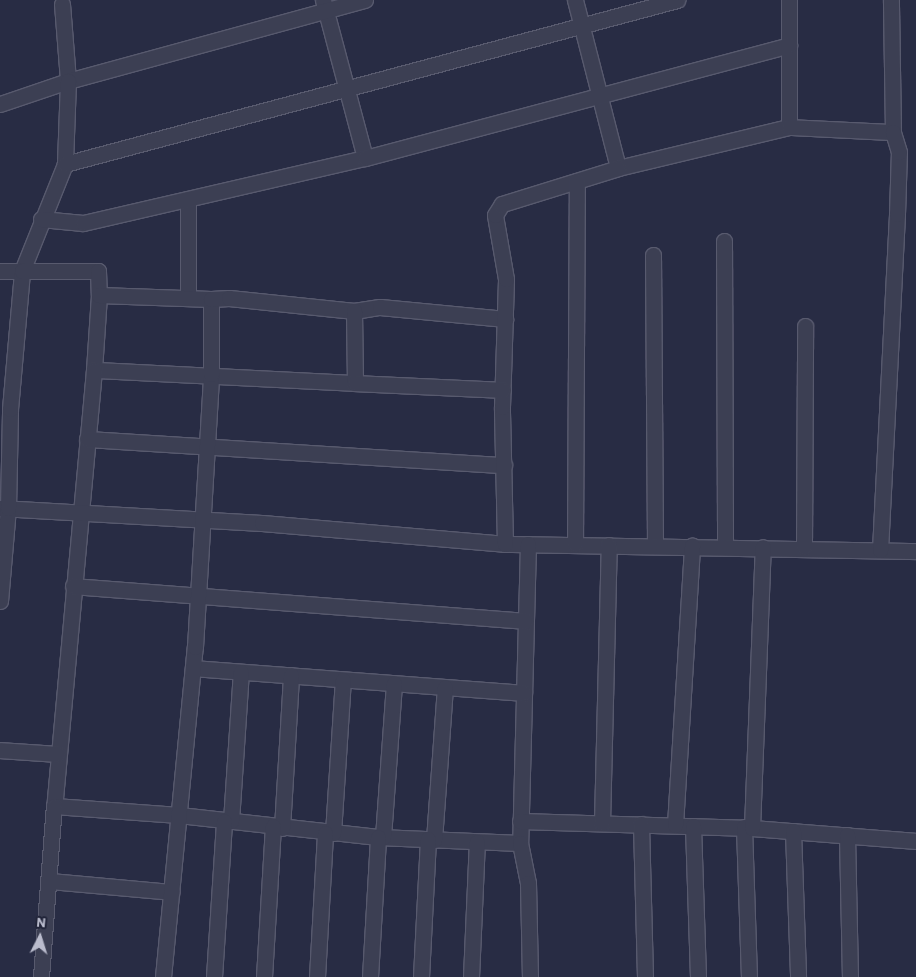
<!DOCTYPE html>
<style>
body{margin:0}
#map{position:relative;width:916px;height:977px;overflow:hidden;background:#282c44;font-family:Barlow,sans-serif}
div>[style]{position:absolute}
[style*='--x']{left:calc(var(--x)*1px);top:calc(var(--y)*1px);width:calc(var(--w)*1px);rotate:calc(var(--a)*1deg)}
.roads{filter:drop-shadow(1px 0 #585a6e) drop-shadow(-1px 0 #585a6e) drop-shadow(0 1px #585a6e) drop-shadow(0 -1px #585a6e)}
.minor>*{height:15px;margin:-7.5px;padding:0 7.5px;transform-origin:7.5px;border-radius:7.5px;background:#3c3f53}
span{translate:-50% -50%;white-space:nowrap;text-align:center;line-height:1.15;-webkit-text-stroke:4.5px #212439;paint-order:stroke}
.north{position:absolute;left:15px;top:912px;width:50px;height:50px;-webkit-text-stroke:4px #212439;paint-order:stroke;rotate:5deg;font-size:14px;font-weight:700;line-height:20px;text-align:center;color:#babccd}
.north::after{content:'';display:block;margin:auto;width:18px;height:22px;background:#babccd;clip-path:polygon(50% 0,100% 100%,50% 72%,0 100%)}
</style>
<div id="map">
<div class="roads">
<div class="minor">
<div style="--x:323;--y:0;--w:163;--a:75.1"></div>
<div style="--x:575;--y:0;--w:173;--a:75.6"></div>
<div style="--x:618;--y:168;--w:176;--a:-13.5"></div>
<div style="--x:789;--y:0;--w:127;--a:90"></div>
<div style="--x:789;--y:127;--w:104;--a:2.8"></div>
<div style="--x:893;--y:132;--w:132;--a:-90.9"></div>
<div style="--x:62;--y:4;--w:77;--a:85.5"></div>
<div style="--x:68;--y:81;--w:308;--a:-15.3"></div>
<div style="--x:0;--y:104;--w:72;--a:-18.7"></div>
<div style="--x:68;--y:81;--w:83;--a:92.1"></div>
<div style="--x:65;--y:164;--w:115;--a:111.9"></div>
<div style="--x:22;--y:271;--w:22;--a:180"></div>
<div style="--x:65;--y:164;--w:634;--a:-15"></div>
<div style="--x:188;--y:199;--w:99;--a:90"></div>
<div style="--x:41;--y:219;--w:42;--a:5.4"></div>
<div style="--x:83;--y:223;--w:289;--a:-13"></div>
<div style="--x:365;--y:158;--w:439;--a:-14.9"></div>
<div style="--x:724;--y:241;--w:305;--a:89.8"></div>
<div style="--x:653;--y:255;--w:290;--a:89.6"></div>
<div style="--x:354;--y:311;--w:26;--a:-9"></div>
<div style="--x:380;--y:307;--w:126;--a:5.5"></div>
<div style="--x:94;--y:370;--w:75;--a:-86.2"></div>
<div style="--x:355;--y:383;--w:261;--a:-177.1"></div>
<div style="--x:94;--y:370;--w:438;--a:95.2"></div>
<div style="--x:54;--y:806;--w:125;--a:4.1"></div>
<div style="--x:179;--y:815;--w:200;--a:6.3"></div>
<div style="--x:378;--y:837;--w:142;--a:2.4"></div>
<div style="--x:87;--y:439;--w:418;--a:3.6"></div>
<div style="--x:0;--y:508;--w:262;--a:3.3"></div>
<div style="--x:262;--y:523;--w:244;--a:4.9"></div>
<div style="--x:505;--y:544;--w:411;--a:1"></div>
<div style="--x:505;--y:544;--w:137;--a:-91.3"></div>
<div style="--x:502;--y:407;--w:128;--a:-88.2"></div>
<div style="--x:506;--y:279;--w:65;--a:-99.8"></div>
<div style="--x:495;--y:215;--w:13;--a:-58"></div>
<div style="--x:502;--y:204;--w:121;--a:-17.2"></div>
<div style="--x:528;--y:544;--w:299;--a:91.5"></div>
<div style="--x:520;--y:843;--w:41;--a:78.7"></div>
<div style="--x:528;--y:883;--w:94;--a:88.8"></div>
<div style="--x:575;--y:544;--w:363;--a:-89.7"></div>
<div style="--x:804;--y:547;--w:221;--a:-89.7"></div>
<div style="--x:880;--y:550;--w:336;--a:-87.1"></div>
<div style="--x:897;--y:214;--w:62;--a:-88.2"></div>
<div style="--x:899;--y:152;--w:21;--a:-107"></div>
<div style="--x:73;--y:586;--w:454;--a:4.4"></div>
<div style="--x:0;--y:601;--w:93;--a:-85.1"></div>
<div style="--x:8;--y:508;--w:99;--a:-88.8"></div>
<div style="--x:10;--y:409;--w:139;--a:-85"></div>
<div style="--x:22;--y:271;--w:76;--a:0"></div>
<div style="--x:98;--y:271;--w:24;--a:88"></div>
<div style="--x:99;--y:295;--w:112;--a:2"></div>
<div style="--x:193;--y:668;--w:332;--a:4.3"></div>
<div style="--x:0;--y:750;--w:58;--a:3.9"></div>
<div style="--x:231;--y:821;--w:149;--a:-86.2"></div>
<div style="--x:520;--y:821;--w:232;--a:1.7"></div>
<div style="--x:752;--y:828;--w:165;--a:4.5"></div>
<div style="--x:602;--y:823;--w:278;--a:-88.6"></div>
<div style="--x:641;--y:824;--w:153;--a:88.5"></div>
<div style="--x:675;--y:825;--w:280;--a:-86.5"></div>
<div style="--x:693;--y:826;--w:151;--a:88.1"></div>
<div style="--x:744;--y:827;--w:150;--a:88.1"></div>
<div style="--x:282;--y:828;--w:153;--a:-86.6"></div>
<div style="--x:752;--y:828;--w:281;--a:-87.8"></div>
<div style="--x:793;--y:831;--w:146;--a:88"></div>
<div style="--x:333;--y:833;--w:153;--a:-86.3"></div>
<div style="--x:847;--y:835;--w:142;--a:88.8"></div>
<div style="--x:383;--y:837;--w:154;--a:-85.9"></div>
<div style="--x:434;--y:840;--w:153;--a:-85.9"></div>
<div style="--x:49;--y:881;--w:123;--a:5.1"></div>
<div style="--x:41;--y:977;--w:171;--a:-85.7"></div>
<div style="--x:163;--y:977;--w:332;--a:-84.5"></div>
<div style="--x:195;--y:647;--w:273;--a:-86.6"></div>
<div style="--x:211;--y:374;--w:75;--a:-90"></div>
<div style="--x:211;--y:299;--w:18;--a:-3"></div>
<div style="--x:229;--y:298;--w:126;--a:5.9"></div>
<div style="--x:354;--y:311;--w:72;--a:89.2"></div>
<div style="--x:355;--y:383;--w:148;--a:2.7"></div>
<div style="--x:214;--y:977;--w:156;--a:-86.3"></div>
<div style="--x:264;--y:977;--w:151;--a:-86.6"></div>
<div style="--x:317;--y:977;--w:144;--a:-86.8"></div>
<div style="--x:370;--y:977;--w:140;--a:-86.7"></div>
<div style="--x:421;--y:977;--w:138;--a:-87.1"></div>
<div style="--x:471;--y:977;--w:135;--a:-87.5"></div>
</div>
</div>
<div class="north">N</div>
</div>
